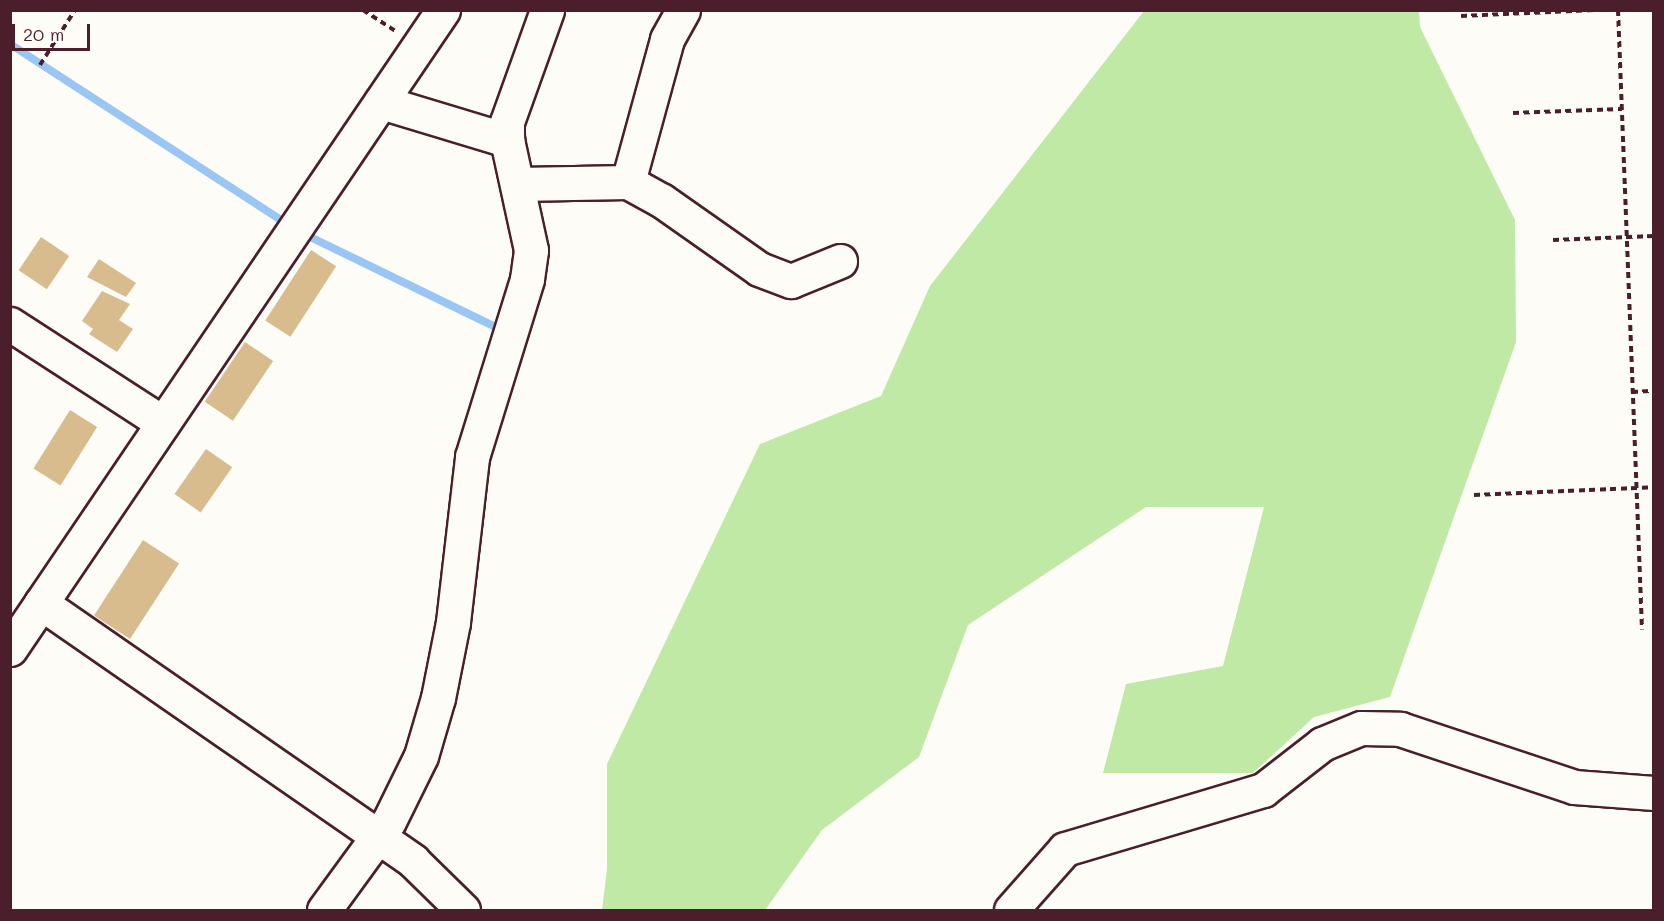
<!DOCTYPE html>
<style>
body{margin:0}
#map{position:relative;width:1664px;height:921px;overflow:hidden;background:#fdfcf7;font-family:Mali,sans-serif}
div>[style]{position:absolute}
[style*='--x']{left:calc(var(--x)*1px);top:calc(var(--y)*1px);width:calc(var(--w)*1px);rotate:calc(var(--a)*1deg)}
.green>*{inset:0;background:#c0e9a5}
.stream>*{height:8px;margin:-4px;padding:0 4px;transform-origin:4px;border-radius:4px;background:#9ac6f4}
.building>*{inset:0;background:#d8bc8d;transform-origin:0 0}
.path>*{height:4px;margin-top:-2px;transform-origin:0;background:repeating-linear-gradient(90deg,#4a1f2b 0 6px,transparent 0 10.5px)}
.roads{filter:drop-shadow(2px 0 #4a1f2b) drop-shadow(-2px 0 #4a1f2b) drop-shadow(0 2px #4a1f2b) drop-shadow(0 -2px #4a1f2b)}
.minor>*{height:33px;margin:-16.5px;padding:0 16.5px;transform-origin:16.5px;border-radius:16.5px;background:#fdfcf7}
span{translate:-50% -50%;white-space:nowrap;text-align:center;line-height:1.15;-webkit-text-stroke:6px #fdfcf7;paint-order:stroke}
.frame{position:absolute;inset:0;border:12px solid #4a1f2b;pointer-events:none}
.scale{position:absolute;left:12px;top:24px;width:78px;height:27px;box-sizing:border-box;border:3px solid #4a1f2b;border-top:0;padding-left:8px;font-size:18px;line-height:21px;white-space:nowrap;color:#4a1f2b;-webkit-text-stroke:4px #fdfcf7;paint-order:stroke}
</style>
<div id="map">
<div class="green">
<div style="clip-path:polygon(1144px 11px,1419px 11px,1420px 27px,1515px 220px,1516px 342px,1390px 697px,1314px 717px,1253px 773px,1103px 773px,1126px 684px,1223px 666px,1264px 507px,1146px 507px,968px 625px,919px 757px,822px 830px,765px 910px,602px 910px,607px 869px,607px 764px,760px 444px,881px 396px,930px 286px)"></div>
</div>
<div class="stream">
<div style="--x:10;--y:44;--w:333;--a:33"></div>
<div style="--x:302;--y:233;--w:220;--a:25.9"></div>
</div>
<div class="building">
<div style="left:41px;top:237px;width:34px;height:40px;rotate:34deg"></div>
<div style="left:311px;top:250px;width:30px;height:84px;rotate:33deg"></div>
<div style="clip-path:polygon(99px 259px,136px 283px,126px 297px,87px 277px)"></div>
<div style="clip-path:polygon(102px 291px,130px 304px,119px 320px,133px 329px,117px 352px,89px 334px,93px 329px,82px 321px)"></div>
<div style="left:245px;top:342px;width:34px;height:72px;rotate:34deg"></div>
<div style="left:70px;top:410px;width:32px;height:69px;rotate:32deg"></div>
<div style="left:206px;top:449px;width:32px;height:55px;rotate:35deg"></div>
<div style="left:143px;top:540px;width:43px;height:90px;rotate:33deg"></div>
</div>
<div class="path">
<div style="--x:363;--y:10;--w:38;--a:33"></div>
<div style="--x:1618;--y:10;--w:620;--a:87.78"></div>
<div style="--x:1461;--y:16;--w:134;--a:-2.6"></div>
<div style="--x:40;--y:65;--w:65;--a:-57.5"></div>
<div style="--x:1513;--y:113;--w:109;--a:-2.1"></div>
<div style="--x:1553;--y:240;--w:101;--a:-2.3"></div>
<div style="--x:1632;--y:392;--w:22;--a:-3"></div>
<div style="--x:1474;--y:495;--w:180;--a:-2.5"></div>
</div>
<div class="roads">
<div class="minor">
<div style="--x:381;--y:102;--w:132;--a:16.8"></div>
<div style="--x:628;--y:182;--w:148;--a:-74.7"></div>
<div style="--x:667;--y:39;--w:33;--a:-61"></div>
<div style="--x:518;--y:184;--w:110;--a:-1"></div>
<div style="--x:628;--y:182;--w:38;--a:29"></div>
<div style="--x:661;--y:200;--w:120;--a:35.1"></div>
<div style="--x:759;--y:269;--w:34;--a:21"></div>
<div style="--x:791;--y:281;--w:53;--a:-22.2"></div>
<div style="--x:10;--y:324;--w:182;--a:32.9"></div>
<div style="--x:41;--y:603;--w:453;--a:34.7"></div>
<div style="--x:413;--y:861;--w:70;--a:44.4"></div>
<div style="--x:10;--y:649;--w:772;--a:-55.88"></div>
<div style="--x:324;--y:910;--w:110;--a:-53.9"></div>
<div style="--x:389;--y:821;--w:72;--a:-63.8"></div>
<div style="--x:421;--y:756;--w:60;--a:-73.7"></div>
<div style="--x:438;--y:698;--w:77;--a:-78.8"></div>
<div style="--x:453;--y:622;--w:166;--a:-83.4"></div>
<div style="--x:472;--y:457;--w:186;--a:-72.8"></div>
<div style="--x:527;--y:279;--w:29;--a:-82"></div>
<div style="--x:531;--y:250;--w:113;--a:-102.3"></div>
<div style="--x:507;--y:140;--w:18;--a:-90"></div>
<div style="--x:507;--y:122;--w:119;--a:-70.3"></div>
<div style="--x:1011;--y:910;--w:81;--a:-48.5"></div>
<div style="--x:1065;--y:849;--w:207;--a:-16.6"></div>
<div style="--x:1263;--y:790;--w:75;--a:-37.9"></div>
<div style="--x:1322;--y:744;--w:42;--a:-22.3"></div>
<div style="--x:1361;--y:728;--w:39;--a:1"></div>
<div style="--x:1400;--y:729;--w:183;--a:18.4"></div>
<div style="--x:1574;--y:787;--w:80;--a:4.3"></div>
</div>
</div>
<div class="frame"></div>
<div class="scale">20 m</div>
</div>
